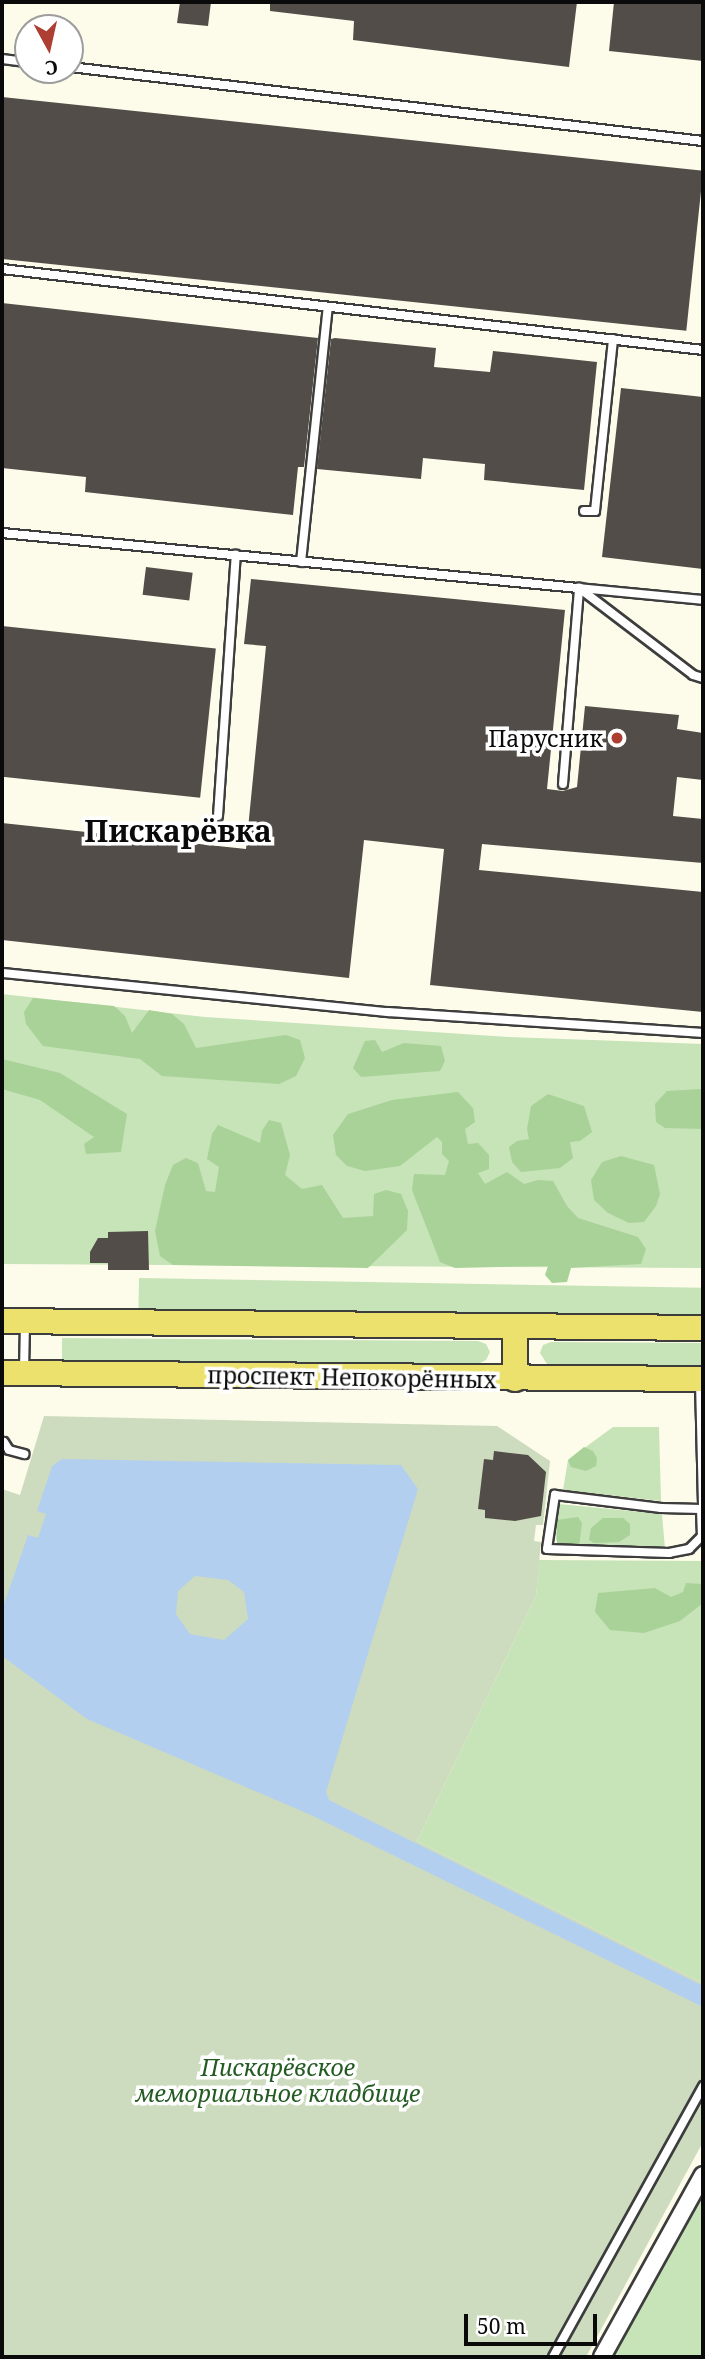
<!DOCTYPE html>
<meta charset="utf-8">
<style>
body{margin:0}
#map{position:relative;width:705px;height:2359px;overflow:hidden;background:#fdfcea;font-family:"Noto Serif",serif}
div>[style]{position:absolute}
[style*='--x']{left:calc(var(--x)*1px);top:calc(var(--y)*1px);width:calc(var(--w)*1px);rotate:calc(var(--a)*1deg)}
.green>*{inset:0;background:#c7e3b8;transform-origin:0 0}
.forest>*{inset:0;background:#a9d298}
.cemetery>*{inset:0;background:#cddcbe}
.water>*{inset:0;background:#b3cfef}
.building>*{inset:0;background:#524d48;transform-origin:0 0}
.roads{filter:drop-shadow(2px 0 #3d3d3d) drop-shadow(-2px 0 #3d3d3d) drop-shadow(0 2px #3d3d3d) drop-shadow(0 -2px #3d3d3d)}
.service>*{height:8px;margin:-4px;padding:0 4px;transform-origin:4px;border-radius:4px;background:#fff}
.minor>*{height:16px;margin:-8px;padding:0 8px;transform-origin:8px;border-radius:8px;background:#fff}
.primary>*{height:24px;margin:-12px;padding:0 12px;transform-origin:12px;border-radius:12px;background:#ebe16c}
.dots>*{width:19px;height:19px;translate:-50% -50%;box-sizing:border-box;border:4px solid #fff;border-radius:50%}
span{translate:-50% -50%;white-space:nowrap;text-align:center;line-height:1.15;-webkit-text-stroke:7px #fff;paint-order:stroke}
.poi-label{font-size:23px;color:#0a0a0a}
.right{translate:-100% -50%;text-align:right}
.street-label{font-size:23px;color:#0a0a0a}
.park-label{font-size:23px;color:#245b22;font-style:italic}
.district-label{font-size:30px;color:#0a0a0a;font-weight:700}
.frame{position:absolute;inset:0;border:4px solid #0a0a0a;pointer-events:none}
.north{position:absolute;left:14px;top:14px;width:70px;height:70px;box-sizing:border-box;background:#fff;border:2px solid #9d9d9d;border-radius:50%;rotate:172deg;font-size:19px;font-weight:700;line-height:28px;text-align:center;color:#0a0a0a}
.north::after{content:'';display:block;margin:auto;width:24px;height:32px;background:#ac3f31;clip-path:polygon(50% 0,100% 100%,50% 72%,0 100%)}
.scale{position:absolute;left:464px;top:2314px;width:133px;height:32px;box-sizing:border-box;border:4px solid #0a0a0a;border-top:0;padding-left:9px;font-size:21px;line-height:24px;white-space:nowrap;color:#0a0a0a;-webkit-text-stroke:5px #fff;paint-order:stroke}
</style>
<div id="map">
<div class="green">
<div style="clip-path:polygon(2px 994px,205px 1017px,509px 1037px,703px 1044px,703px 1268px,2px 1264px)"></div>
<div style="left:139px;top:1278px;width:564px;height:31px;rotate:1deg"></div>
<div style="clip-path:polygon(62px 1338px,478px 1341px,486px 1344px,490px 1352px,486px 1360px,478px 1364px,62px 1360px)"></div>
<div style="clip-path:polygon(551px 1342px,703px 1343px,703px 1366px,547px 1364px,540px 1353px,543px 1345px)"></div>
<div style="clip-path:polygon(613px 1427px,659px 1427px,661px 1501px,563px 1490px,568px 1460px)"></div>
<div style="clip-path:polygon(559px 1504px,662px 1514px,665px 1549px,644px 1550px,557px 1543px,555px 1535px)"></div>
<div style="clip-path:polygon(539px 1560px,703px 1561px,703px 1983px,417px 1841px,536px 1596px)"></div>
<div style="clip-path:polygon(703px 2182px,703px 2357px,611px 2357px)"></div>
</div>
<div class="forest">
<div style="clip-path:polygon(33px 998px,114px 1006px,125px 1016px,132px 1033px,149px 1010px,172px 1014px,184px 1024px,196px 1048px,286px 1035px,300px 1040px,305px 1058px,296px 1076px,279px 1084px,162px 1076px,140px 1059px,43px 1046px,26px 1024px,24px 1012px)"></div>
<div style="clip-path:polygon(375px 1040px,382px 1052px,404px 1043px,441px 1046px,445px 1061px,440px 1071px,361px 1077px,353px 1068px,365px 1041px)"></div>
<div style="clip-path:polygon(2px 1059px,60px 1073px,127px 1114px,121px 1152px,86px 1154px,84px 1144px,94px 1137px,40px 1100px,2px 1089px)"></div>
<div style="clip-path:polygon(700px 1089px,703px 1092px,703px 1129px,665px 1128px,656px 1122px,655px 1104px,667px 1091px)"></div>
<div style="clip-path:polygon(458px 1092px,473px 1108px,475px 1122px,465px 1129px,468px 1144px,478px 1143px,489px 1155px,489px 1169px,478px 1173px,485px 1184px,507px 1172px,524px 1184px,538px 1180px,553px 1181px,567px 1206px,578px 1218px,638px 1237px,646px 1249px,641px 1264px,571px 1268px,567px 1282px,552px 1283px,545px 1275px,548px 1266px,455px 1268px,440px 1262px,412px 1190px,414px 1174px,445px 1175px,449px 1161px,442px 1154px,442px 1142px,437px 1137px,400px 1166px,365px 1171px,347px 1166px,336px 1155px,333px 1135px,348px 1114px,392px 1100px)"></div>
<div style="clip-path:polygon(548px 1094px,584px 1106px,592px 1132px,580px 1141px,570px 1142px,573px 1158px,560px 1168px,521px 1172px,512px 1162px,509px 1147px,517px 1141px,529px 1139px,527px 1129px,531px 1106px)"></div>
<div style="clip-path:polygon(269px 1120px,281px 1123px,290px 1155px,285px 1175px,302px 1189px,322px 1185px,343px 1218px,373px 1216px,374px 1194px,386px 1190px,401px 1194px,408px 1211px,407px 1230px,368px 1268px,173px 1265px,160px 1256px,155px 1231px,165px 1185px,173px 1165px,186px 1158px,198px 1163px,206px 1191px,215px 1192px,219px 1167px,207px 1159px,212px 1134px,218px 1125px,260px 1143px,262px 1131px)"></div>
<div style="clip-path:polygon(621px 1156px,654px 1165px,660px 1194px,656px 1206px,644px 1222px,629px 1223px,608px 1213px,594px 1200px,591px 1180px,602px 1162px)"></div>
<div style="clip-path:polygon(584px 1447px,593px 1451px,597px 1458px,596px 1466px,586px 1471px,571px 1467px,568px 1460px)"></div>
<div style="clip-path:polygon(578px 1517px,582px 1523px,579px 1547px,557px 1543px,557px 1520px)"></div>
<div style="clip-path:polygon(603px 1518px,623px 1518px,630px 1524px,630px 1535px,619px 1542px,594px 1543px,589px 1540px,591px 1528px)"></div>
<div style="clip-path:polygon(686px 1583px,702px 1584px,703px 1603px,680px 1621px,644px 1633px,610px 1630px,595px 1612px,598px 1593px,655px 1588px,671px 1597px,683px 1592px)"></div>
</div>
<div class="cemetery">
<div style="clip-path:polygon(44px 1416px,497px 1426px,550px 1461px,543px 1525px,536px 1525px,534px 1541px,541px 1542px,536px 1596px,417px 1841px,703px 1983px,703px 2142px,586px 2357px,2px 2357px,2px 1489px,20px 1495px)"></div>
</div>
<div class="water">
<div style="clip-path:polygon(evenodd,62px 1459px,401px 1465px,418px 1489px,326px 1792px,329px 1800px,703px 1986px,703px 2007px,311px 1815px,87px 1719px,2px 1656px,2px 1610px,28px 1535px,38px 1538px,46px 1514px,37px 1511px,52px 1466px,62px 1459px,195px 1576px,228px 1580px,244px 1592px,248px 1619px,224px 1640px,190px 1634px,176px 1614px,178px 1591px,195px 1576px)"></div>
</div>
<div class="building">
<div style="clip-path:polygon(180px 2px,211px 2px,208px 26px,177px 23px)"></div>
<div style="clip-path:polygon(270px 2px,577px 2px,569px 67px,353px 40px,354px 21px,270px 11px)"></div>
<div style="clip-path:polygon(614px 2px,703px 3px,703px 61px,609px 51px)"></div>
<div style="left:2px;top:97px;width:705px;height:161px;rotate:6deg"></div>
<div style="clip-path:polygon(2px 303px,318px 338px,304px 467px,298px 467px,293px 515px,85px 492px,86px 477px,2px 468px)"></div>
<div style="clip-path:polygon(335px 338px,436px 348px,434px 367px,490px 372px,493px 351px,597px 362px,584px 490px,484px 480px,485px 464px,423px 458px,421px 479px,317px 469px,331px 339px)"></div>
<div style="clip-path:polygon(621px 388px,703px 397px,703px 569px,602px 557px)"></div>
<div style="left:146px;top:567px;width:47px;height:28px;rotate:7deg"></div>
<div style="clip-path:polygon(251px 579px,565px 610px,547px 789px,563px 791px,577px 787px,585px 706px,679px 715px,677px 729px,703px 733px,703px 780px,677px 777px,673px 816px,703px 819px,703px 863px,482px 844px,479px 870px,703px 892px,703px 1012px,430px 985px,444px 849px,364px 840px,349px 978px,2px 940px,2px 823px,246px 849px,266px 646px,244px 644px)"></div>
<div style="left:2px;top:626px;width:215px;height:150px;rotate:6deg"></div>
<div style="clip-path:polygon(148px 1231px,149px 1270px,108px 1270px,108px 1263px,90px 1263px,90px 1252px,98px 1238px,108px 1238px,108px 1232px)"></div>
<div style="clip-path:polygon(494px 1451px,528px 1455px,546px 1472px,541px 1516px,515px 1521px,485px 1518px,485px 1510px,478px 1509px,484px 1459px,493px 1460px)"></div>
</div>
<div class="roads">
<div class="service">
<div style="--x:2;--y:59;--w:26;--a:7"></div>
<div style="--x:70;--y:67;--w:637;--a:6.67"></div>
<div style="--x:2;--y:269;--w:706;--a:6.59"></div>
<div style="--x:584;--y:511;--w:11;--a:0"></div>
<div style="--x:595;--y:511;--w:173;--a:-84"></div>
<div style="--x:2;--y:533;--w:580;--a:5.45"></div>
<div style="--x:579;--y:588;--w:143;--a:37.3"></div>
<div style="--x:693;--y:675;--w:10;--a:17"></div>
<div style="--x:301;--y:562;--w:256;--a:-84"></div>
<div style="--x:563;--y:784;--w:197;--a:-85.3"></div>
<div style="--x:579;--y:588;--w:125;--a:5.5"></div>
<div style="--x:218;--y:816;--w:262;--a:-86.1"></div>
<div style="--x:2;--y:973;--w:388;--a:5.8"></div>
<div style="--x:388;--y:1012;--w:316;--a:3.8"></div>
<div style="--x:24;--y:1371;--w:46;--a:-88.8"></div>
<div style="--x:700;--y:1382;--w:127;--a:88.6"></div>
<div style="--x:4;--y:1442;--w:9;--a:58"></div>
<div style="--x:9;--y:1450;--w:16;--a:15"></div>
<div style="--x:555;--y:1495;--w:107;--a:7"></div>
<div style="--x:661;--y:1508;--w:40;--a:1.4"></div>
<div style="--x:701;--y:1509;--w:27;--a:88"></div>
<div style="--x:702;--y:1536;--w:18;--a:135"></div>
<div style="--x:689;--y:1549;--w:20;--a:169"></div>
<div style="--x:669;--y:1553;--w:122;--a:-178.1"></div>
<div style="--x:547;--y:1549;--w:55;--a:-81.6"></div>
<div style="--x:553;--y:2357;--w:310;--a:-61"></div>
</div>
<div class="minor">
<div style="--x:602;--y:2357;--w:208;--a:-61"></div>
</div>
<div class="primary">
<div style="--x:2;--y:1321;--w:701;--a:0.57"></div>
<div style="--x:515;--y:1326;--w:53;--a:90"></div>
<div style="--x:2;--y:1373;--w:701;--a:0.49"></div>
</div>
</div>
<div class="dots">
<div style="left:617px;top:738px;background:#ac3f31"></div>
</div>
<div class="poi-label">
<span class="right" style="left:603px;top:738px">Парусник</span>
</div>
<div class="street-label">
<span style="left:352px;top:1377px;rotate:1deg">проспект Непокорённых</span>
</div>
<div class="park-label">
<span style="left:278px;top:2080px">Пискарёвское<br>мемориальное кладбище</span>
</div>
<div class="district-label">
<span style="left:178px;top:831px">Пискарёвка</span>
</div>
<div class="frame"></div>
<div class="north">С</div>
<div class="scale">50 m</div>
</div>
